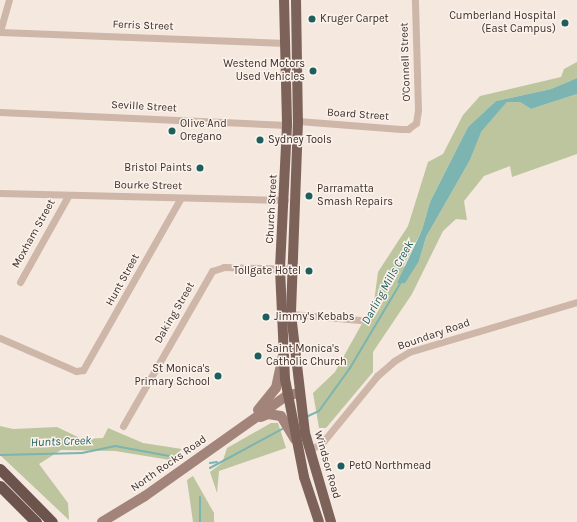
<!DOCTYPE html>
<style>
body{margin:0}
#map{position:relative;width:577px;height:522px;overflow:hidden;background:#f4e8df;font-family:Karla,sans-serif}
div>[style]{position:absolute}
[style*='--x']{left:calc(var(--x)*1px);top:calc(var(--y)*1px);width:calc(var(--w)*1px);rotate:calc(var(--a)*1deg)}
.green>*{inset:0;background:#bcc59d}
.water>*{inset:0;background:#7bb4b0}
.stream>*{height:2px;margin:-1px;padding:0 1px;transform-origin:1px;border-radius:1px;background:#7bb4b0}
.minor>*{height:7px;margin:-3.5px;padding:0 3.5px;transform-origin:3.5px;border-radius:3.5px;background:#ceb6a9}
.secondary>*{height:10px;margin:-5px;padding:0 5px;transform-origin:5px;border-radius:5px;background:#a2847a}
.primary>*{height:10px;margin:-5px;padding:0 5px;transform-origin:5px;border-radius:5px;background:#7d625a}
.trunk>*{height:11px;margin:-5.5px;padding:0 5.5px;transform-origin:5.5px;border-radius:5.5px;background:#6c544d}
.dots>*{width:11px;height:11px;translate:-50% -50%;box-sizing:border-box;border:2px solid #fbf2ec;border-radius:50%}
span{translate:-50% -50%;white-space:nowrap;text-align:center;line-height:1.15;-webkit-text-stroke:3px #fbf2ec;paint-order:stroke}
.poi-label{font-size:11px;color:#3b2d29}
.right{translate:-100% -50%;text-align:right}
.left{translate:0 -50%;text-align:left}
.street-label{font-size:11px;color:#3b2d29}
.water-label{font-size:12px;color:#1c5f5c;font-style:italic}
</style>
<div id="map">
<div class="green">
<div style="clip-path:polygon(577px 62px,577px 78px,551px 89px,496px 101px,468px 127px,430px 202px,422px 230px,403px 267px,419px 261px,426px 237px,470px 160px,480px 133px,507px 102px,520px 102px,531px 109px,577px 94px,577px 154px,512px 177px,510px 166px,484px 176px,464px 201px,467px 220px,456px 219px,443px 231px,412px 294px,373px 352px,373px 372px,326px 428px,319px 428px,313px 393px,335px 372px,374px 302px,378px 272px,408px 226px,428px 162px,443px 154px,463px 115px,480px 96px,561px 77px,564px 69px)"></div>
<div style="clip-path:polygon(271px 423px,278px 423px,286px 448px,219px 471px,217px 493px,210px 472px,222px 463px,227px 448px)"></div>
<div style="clip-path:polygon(0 426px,13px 429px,57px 427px,82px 439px,103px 438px,108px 428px,143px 443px,182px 449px,170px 460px,115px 451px,61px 450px,39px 464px,68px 503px,69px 520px,0 455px)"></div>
<div style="clip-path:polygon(193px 476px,214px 513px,214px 522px,193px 522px,187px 480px)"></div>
</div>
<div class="water">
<div style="clip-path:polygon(577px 78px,577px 94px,531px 109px,520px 102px,507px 102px,481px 132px,470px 160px,426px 237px,419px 261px,405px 283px,397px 283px,422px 230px,430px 202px,468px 127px,496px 101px,551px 89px)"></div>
</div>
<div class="stream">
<div style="--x:306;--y:417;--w:14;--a:-25"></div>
<div style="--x:319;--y:411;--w:53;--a:-54.2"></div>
<div style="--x:350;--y:368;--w:100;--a:-59.3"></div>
<div style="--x:0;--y:455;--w:82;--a:-1.4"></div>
<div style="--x:82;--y:453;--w:34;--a:-12"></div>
<div style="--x:115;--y:446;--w:55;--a:10.5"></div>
<div style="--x:210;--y:463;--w:7;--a:-8"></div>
<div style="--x:210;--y:468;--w:84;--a:-28.4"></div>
<div style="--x:200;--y:497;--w:25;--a:90"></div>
</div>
<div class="minor">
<div style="--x:0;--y:31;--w:32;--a:-74"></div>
<div style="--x:0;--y:32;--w:285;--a:2.2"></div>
<div style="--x:0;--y:112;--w:287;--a:2.6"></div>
<div style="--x:298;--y:121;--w:103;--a:4.4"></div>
<div style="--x:401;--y:129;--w:7;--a:0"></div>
<div style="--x:408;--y:129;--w:10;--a:-37"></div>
<div style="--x:416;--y:123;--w:13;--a:-81"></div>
<div style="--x:418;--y:110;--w:110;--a:-91.6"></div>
<div style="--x:0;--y:193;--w:285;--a:1.4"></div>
<div style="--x:20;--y:282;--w:98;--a:-60.8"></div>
<div style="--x:291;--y:314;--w:69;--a:5"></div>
<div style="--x:0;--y:338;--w:83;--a:23.5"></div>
<div style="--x:76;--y:371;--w:7;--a:-8"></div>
<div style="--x:83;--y:370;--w:197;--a:-60.4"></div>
<div style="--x:123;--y:426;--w:179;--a:-60.1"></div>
<div style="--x:212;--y:271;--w:13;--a:-18"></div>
<div style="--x:224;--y:267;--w:67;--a:1.7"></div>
<div style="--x:309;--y:450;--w:15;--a:-28"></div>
<div style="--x:322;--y:443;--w:87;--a:-50.6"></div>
<div style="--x:377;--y:376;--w:23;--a:-41"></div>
<div style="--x:394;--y:361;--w:17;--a:-31"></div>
<div style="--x:409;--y:352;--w:175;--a:-16.6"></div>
</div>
<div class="secondary">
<div style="--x:258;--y:410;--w:28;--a:-51"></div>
<div style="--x:276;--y:388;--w:34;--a:-78"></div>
<div style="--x:261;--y:417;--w:8;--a:-23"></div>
<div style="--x:268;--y:414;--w:13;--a:9"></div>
<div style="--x:281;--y:416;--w:27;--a:59"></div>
<div style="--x:102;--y:522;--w:50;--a:-31.2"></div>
<div style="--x:145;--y:496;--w:173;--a:-35.3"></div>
<div style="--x:286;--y:396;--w:12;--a:-14"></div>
</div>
<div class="primary">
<div style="--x:284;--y:0;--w:125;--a:88.6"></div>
<div style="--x:287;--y:125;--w:144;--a:92.8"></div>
<div style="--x:280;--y:269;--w:110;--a:87.4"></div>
<div style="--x:285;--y:379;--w:100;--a:79"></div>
<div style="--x:304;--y:477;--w:47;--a:71.6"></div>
<div style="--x:296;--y:0;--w:121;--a:89.1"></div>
<div style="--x:298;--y:121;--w:193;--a:92.1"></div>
<div style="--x:291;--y:314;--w:120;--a:83.3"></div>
<div style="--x:305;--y:433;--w:93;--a:73.7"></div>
</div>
<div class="trunk">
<div style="--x:0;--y:469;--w:74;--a:45.5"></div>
<div style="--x:0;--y:486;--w:51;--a:45"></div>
</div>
<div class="dots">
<div style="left:312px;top:19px;background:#1c5f5c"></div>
<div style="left:565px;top:23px;background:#1c5f5c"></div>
<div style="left:313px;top:71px;background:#1c5f5c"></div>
<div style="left:172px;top:131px;background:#1c5f5c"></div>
<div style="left:260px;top:140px;background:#1c5f5c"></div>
<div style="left:200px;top:168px;background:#1c5f5c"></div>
<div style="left:309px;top:196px;background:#1c5f5c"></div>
<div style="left:309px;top:271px;background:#1c5f5c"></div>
<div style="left:266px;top:317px;background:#1c5f5c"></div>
<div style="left:258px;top:356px;background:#1c5f5c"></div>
<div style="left:218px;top:376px;background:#1c5f5c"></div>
<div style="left:341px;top:466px;background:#1c5f5c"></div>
</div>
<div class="poi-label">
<span class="right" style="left:556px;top:23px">Cumberland Hospital<br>(East Campus)</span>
<span class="left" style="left:320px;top:19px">Kruger Carpet</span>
<span class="right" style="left:305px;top:71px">Westend Motors<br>Used Vehicles</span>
<span class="left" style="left:180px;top:131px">Olive And<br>Oregano</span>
<span class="left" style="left:268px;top:140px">Sydney Tools</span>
<span class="right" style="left:192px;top:168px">Bristol Paints</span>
<span class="left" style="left:317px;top:196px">Parramatta<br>Smash Repairs</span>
<span class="right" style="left:301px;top:271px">Tollgate Hotel</span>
<span class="left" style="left:274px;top:317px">Jimmy's Kebabs</span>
<span class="left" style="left:266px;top:356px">Saint Monica's<br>Catholic Church</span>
<span class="right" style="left:210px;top:376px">St Monica's<br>Primary School</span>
<span class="left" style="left:349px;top:466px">PetO Northmead</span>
</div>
<div class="street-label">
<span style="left:143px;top:26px;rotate:2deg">Ferris Street</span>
<span style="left:406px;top:62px;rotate:-92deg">O'Connell Street</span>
<span style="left:144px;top:107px;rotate:3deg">Seville Street</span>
<span style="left:358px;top:115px;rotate:4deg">Board Street</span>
<span style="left:148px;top:186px;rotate:1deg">Bourke Street</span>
<span style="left:272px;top:209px;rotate:-87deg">Church Street</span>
<span style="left:34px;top:234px;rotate:-61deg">Moxham Street</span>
<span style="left:123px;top:280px;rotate:-61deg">Hunt Street</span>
<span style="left:175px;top:313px;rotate:-60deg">Daking Street</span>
<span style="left:434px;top:335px;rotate:-19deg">Boundary Road</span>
<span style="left:169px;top:464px;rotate:-35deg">North Rocks Road</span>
<span style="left:327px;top:465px;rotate:74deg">Windsor Road</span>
</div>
<div class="water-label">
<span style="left:388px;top:283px;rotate:-61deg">Darling Mills Creek</span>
<span style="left:61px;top:442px;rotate:-2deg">Hunts Creek</span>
</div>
</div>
